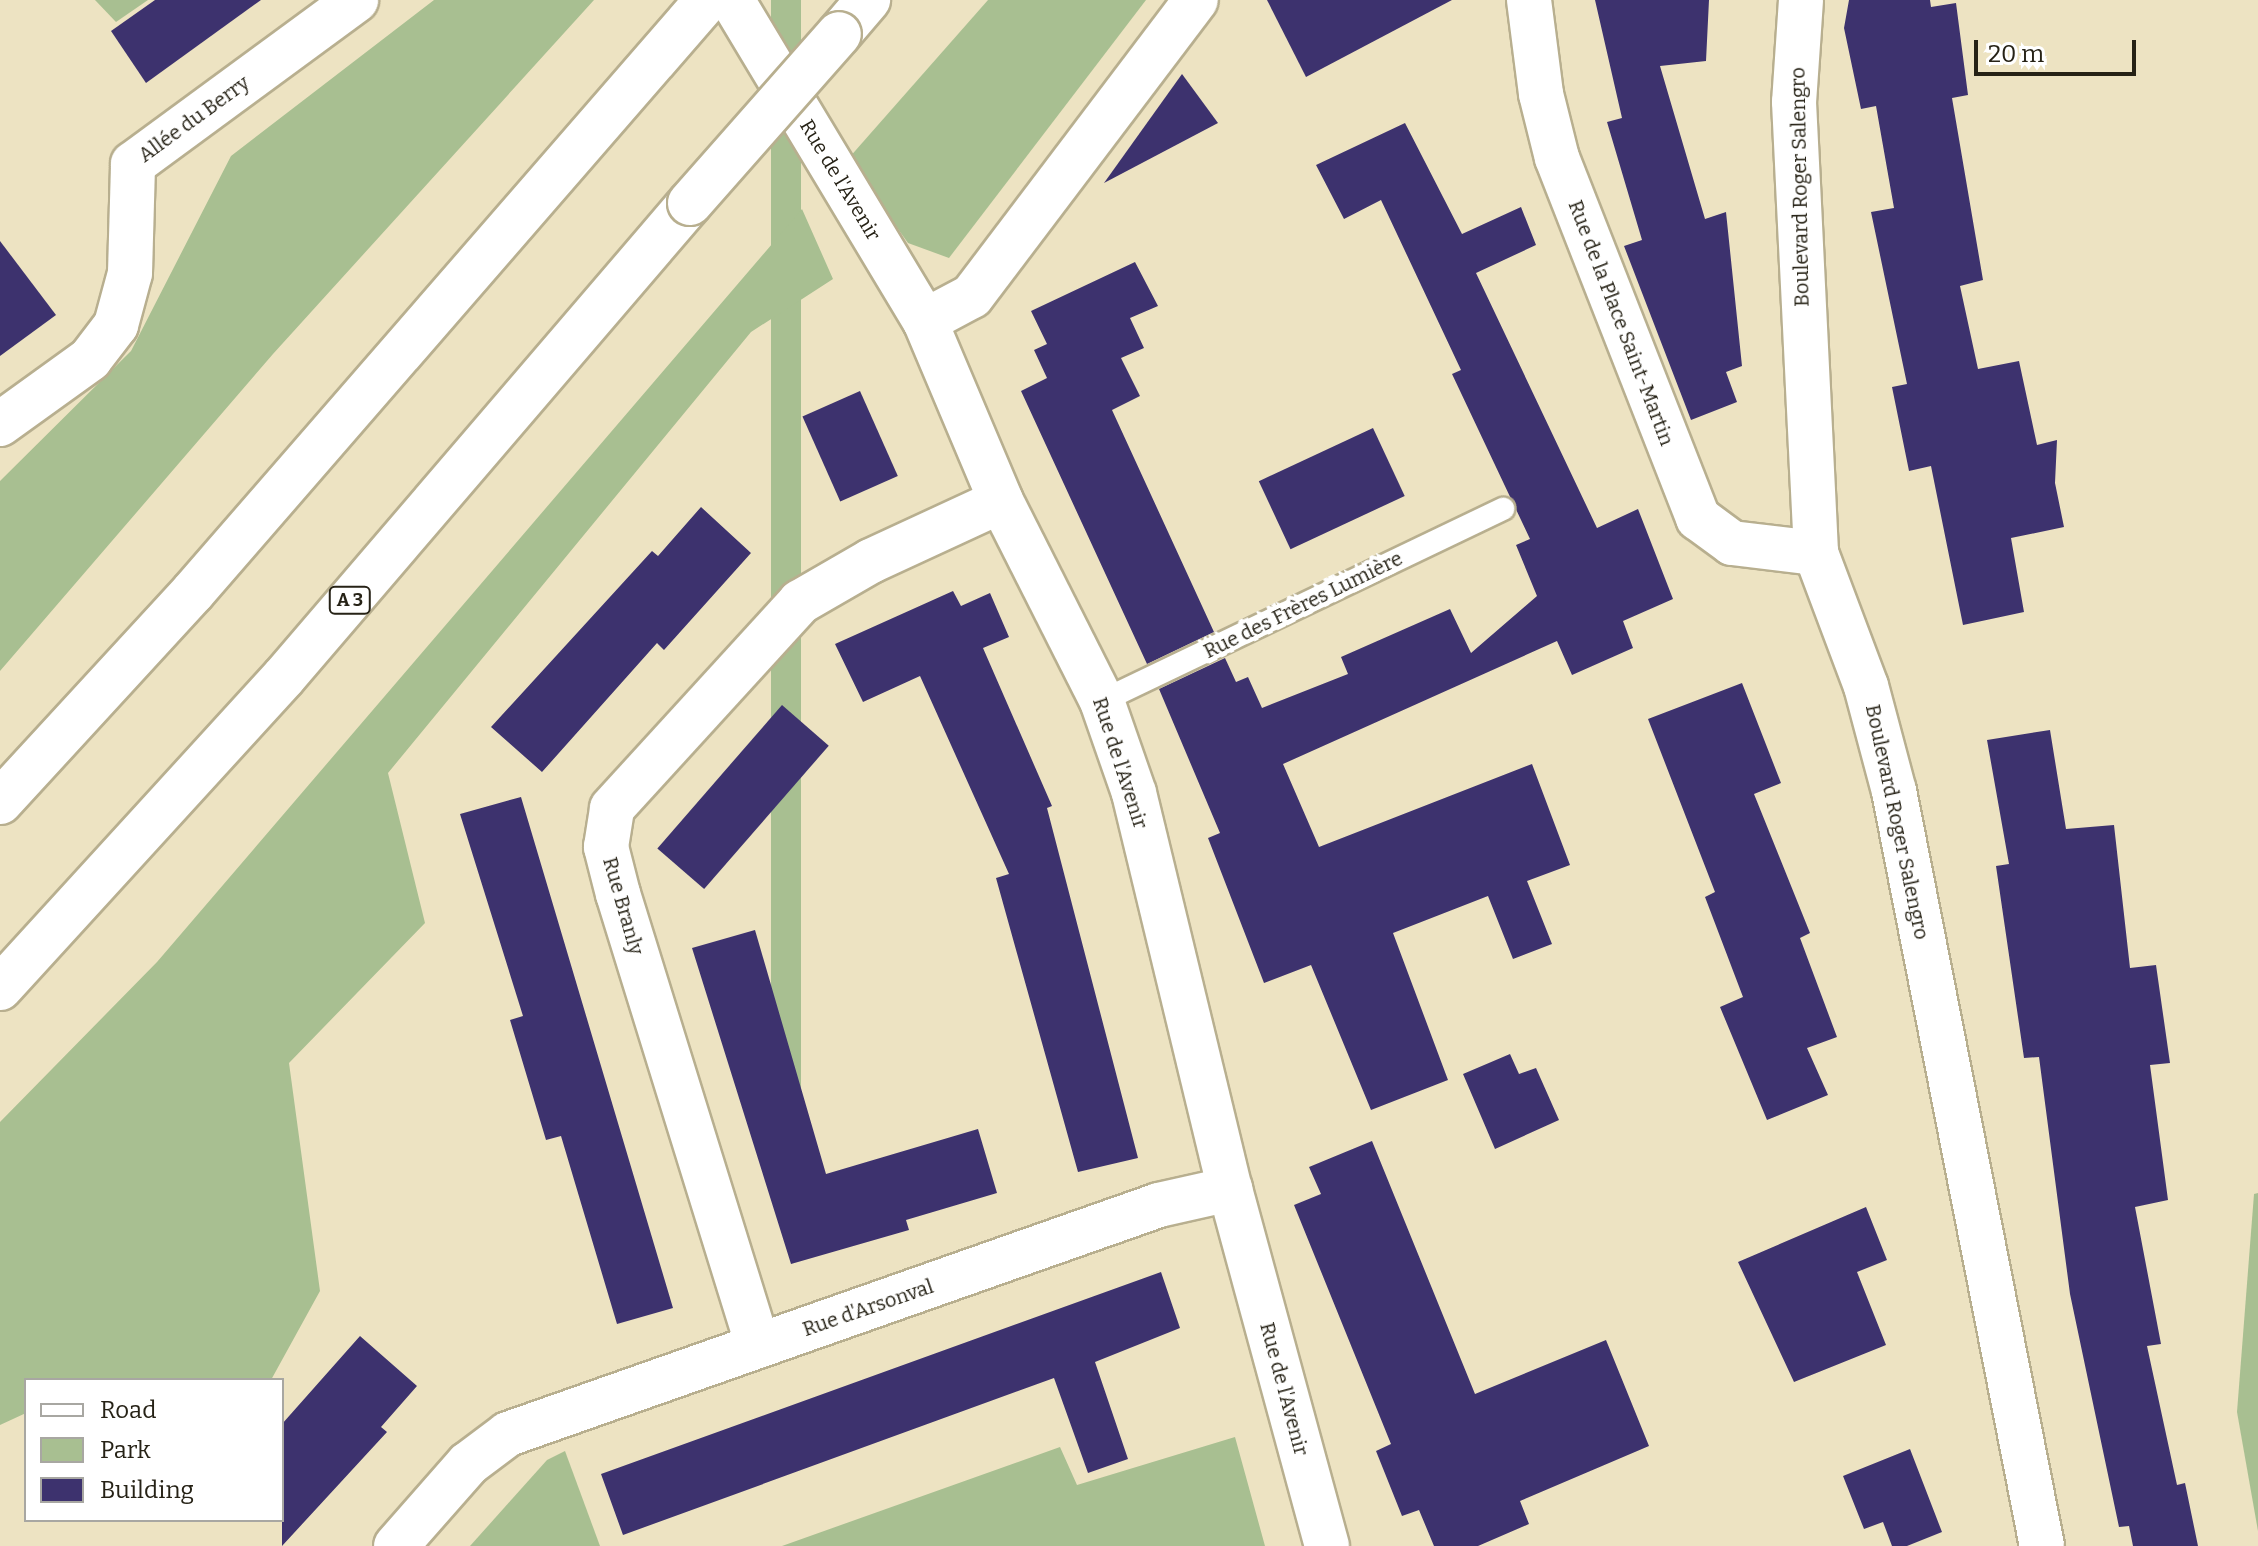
<!DOCTYPE html>
<meta charset="utf-8">
<style>
body{margin:0}
#map{position:relative;width:2258px;height:1546px;overflow:hidden;background:#ede3c2;font-family:Bitter,serif}
div>[style]{position:absolute}
[style*='--x']{left:calc(var(--x)*1px);top:calc(var(--y)*1px);width:calc(var(--w)*1px);rotate:calc(var(--a)*1deg)}
.green>*{inset:0;background:#a8bf91;transform-origin:0 0}
.building>*{inset:0;background:#3d326e;transform-origin:0 0}
.roads{filter:drop-shadow(2px 0 #b8af8f) drop-shadow(-2px 0 #b8af8f) drop-shadow(0 2px #b8af8f) drop-shadow(0 -2px #b8af8f)}
.service>*{height:22px;margin:-11px;padding:0 11px;transform-origin:11px;border-radius:11px;background:#fff}
.minor>*{height:44px;margin:-22px;padding:0 22px;transform-origin:22px;border-radius:22px;background:#fff}
.motorway>*{height:44px;margin:-22px;padding:0 22px;transform-origin:22px;border-radius:22px;background:#fff}
.bridges{filter:drop-shadow(2px 0 #b8af8f) drop-shadow(-2px 0 #b8af8f) drop-shadow(0 2px #b8af8f) drop-shadow(0 -2px #b8af8f)}
.motorway-bridge>*{height:44px;margin:-22px;padding:0 22px;transform-origin:22px;border-radius:22px;background:#fff}
span{translate:-50% -50%;white-space:nowrap;text-align:center;line-height:1.15;-webkit-text-stroke:8px #fff;paint-order:stroke}
.shield-label span{padding:2px 6px;background:#fff;border:2px solid;border-radius:6px;-webkit-text-stroke-width:0}
.shield-label{font-size:18px;color:#262216;font-weight:700}
.street-label{font-size:20px;color:#262216}
.legend{position:absolute;left:24px;top:1378px;width:260px;height:144px;box-sizing:border-box;background:#fff;border:2px solid #a8a7a2;margin:0;padding:10px 14px;list-style:none;font-size:24px;color:#262216}
.legend li{display:flex;align-items:center;gap:16px;height:40px}
.legend b{width:40px;border:2px solid #a8a7a2}
.scale{position:absolute;left:1974px;top:40px;width:162px;height:36px;box-sizing:border-box;border:4px solid #262216;border-top:0;padding-left:10px;font-size:24px;line-height:28px;white-space:nowrap;color:#262216;-webkit-text-stroke:6px #fff;paint-order:stroke}
</style>
<div id="map">
<div class="green">
<div style="clip-path:polygon(95px 0,148px 0,116px 22px)"></div>
<div style="clip-path:polygon(434px 0,594px 0,273px 354px,0 671px,0 481px,131px 351px,231px 156px)"></div>
<div style="left:771px;top:0;width:30px;height:1168px"></div>
<div style="clip-path:polygon(988px 0,1146px 0,949px 258px,908px 243px,848px 159px)"></div>
<div style="clip-path:polygon(802px 209px,833px 279px,751px 332px,388px 773px,425px 923px,289px 1063px,320px 1291px,271px 1380px,26px 1380px,26px 1413px,0 1425px,0 1122px,157px 962px)"></div>
<div style="clip-path:polygon(2258px 1193px,2258px 1531px,2237px 1412px,2254px 1194px)"></div>
<div style="clip-path:polygon(1235px 1437px,1265px 1546px,782px 1546px,1060px 1447px,1077px 1485px)"></div>
<div style="clip-path:polygon(565px 1451px,600px 1546px,470px 1546px,547px 1460px)"></div>
</div>
<div class="building">
<div style="clip-path:polygon(155px 0,261px 0,146px 83px,111px 31px)"></div>
<div style="clip-path:polygon(1267px 0,1452px 0,1306px 77px)"></div>
<div style="clip-path:polygon(1595px 0,1709px 0,1706px 61px,1660px 66px,1705px 219px,1726px 212px,1742px 366px,1726px 372px,1737px 402px,1691px 420px,1624px 246px,1642px 240px,1607px 122px,1622px 118px)"></div>
<div style="clip-path:polygon(1849px 0,1930px 0,1931px 7px,1956px 3px,1968px 95px,1952px 98px,1983px 280px,1960px 286px,1978px 369px,2019px 361px,2037px 445px,2057px 440px,2055px 483px,2064px 527px,2011px 538px,2024px 612px,1963px 625px,1931px 466px,1909px 471px,1892px 387px,1907px 384px,1871px 212px,1894px 208px,1876px 106px,1861px 109px,1844px 28px)"></div>
<div style="clip-path:polygon(1182px 74px,1218px 123px,1104px 183px)"></div>
<div style="clip-path:polygon(1405px 123px,1462px 234px,1521px 207px,1536px 245px,1476px 273px,1597px 528px,1638px 509px,1673px 599px,1623px 621px,1633px 648px,1572px 675px,1557px 641px,1283px 764px,1319px 847px,1532px 764px,1570px 865px,1527px 881px,1552px 944px,1513px 959px,1488px 896px,1393px 933px,1448px 1080px,1371px 1110px,1311px 965px,1264px 983px,1208px 838px,1220px 833px,1159px 689px,1225px 658px,1236px 682px,1248px 677px,1262px 708px,1348px 674px,1341px 657px,1450px 609px,1471px 653px,1537px 596px,1516px 545px,1530px 539px,1452px 374px,1461px 370px,1381px 200px,1344px 219px,1316px 165px)"></div>
<div style="clip-path:polygon(0 241px,56px 315px,0 356px)"></div>
<div style="clip-path:polygon(1135px 262px,1158px 306px,1130px 318px,1144px 348px,1121px 358px,1140px 396px,1112px 410px,1214px 632px,1147px 664px,1021px 391px,1047px 378px,1034px 350px,1047px 344px,1031px 311px)"></div>
<div style="left:860px;top:391px;width:93px;height:63px;rotate:66deg"></div>
<div style="left:1373px;top:428px;width:75px;height:126px;rotate:65deg"></div>
<div style="clip-path:polygon(701px 507px,751px 553px,664px 650px,657px 643px,542px 772px,491px 727px,652px 551px,658px 556px)"></div>
<div style="clip-path:polygon(953px 591px,961px 606px,990px 593px,1009px 637px,983px 648px,1052px 806px,1047px 808px,1138px 1158px,1078px 1172px,996px 878px,1009px 874px,920px 676px,863px 702px,835px 644px)"></div>
<div style="clip-path:polygon(1742px 683px,1781px 783px,1754px 794px,1810px 933px,1800px 938px,1837px 1037px,1807px 1048px,1828px 1095px,1767px 1120px,1720px 1007px,1743px 997px,1705px 897px,1715px 892px,1648px 719px)"></div>
<div style="left:782px;top:705px;width:62px;height:190px;rotate:41deg"></div>
<div style="clip-path:polygon(2050px 730px,2066px 829px,2114px 825px,2130px 968px,2156px 965px,2170px 1063px,2150px 1065px,2168px 1200px,2135px 1207px,2161px 1344px,2147px 1346px,2177px 1485px,2185px 1483px,2198px 1546px,2133px 1546px,2129px 1526px,2119px 1527px,2070px 1294px,2039px 1057px,2024px 1058px,1996px 866px,2009px 864px,1987px 740px)"></div>
<div style="clip-path:polygon(521px 797px,673px 1308px,617px 1324px,561px 1136px,546px 1140px,510px 1020px,523px 1016px,460px 814px)"></div>
<div style="clip-path:polygon(755px 930px,826px 1174px,978px 1129px,997px 1193px,906px 1220px,909px 1230px,791px 1264px,692px 948px)"></div>
<div style="clip-path:polygon(1510px 1054px,1519px 1074px,1536px 1068px,1559px 1120px,1495px 1149px,1463px 1074px)"></div>
<div style="clip-path:polygon(1372px 1141px,1475px 1394px,1606px 1340px,1649px 1446px,1520px 1501px,1529px 1524px,1478px 1546px,1434px 1546px,1419px 1510px,1402px 1516px,1376px 1451px,1391px 1444px,1294px 1205px,1321px 1194px,1309px 1167px)"></div>
<div style="clip-path:polygon(1866px 1207px,1887px 1260px,1857px 1272px,1886px 1345px,1794px 1382px,1738px 1262px)"></div>
<div style="clip-path:polygon(1161px 1272px,1180px 1328px,1095px 1362px,1128px 1459px,1088px 1473px,1054px 1378px,623px 1535px,601px 1474px)"></div>
<div style="clip-path:polygon(360px 1336px,417px 1386px,381px 1427px,387px 1432px,282px 1546px,282px 1424px)"></div>
<div style="clip-path:polygon(1910px 1449px,1942px 1532px,1907px 1546px,1892px 1546px,1883px 1522px,1864px 1529px,1843px 1476px)"></div>
</div>
<div class="roads">
<div class="service">
<div style="--x:1102;--y:701;--w:445;--a:-25.6"></div>
</div>
<div class="minor">
<div style="--x:732;--y:0;--w:375;--a:59"></div>
<div style="--x:925;--y:321;--w:195;--a:67.1"></div>
<div style="--x:1001;--y:501;--w:224;--a:63.2"></div>
<div style="--x:1102;--y:701;--w:97;--a:70.8"></div>
<div style="--x:1134;--y:793;--w:407;--a:76.4"></div>
<div style="--x:1230;--y:1189;--w:370;--a:74.8"></div>
<div style="--x:1529;--y:0;--w:95;--a:82.7"></div>
<div style="--x:1541;--y:94;--w:66;--a:76"></div>
<div style="--x:1557;--y:158;--w:387;--a:68.6"></div>
<div style="--x:1698;--y:518;--w:42;--a:36.3"></div>
<div style="--x:1732;--y:543;--w:85;--a:6.8"></div>
<div style="--x:1801;--y:0;--w:102;--a:93.9"></div>
<div style="--x:1794;--y:102;--w:452;--a:87.2"></div>
<div style="--x:1816;--y:553;--w:142;--a:69.4"></div>
<div style="--x:1866;--y:686;--w:109;--a:75.1"></div>
<div style="--x:1894;--y:791;--w:769;--a:78.91"></div>
<div style="--x:925;--y:321;--w:53;--a:-28"></div>
<div style="--x:972;--y:296;--w:371;--a:-52.9"></div>
<div style="--x:0;--y:424;--w:111;--a:-35.8"></div>
<div style="--x:90;--y:359;--w:43;--a:-52.6"></div>
<div style="--x:116;--y:325;--w:54;--a:-74.9"></div>
<div style="--x:130;--y:273;--w:109;--a:-88.4"></div>
<div style="--x:133;--y:164;--w:277;--a:-36.3"></div>
<div style="--x:758;--y:1346;--w:473;--a:-107.2"></div>
<div style="--x:618;--y:894;--w:49;--a:-104.3"></div>
<div style="--x:606;--y:847;--w:39;--a:-81"></div>
<div style="--x:612;--y:808;--w:279;--a:-47.6"></div>
<div style="--x:800;--y:602;--w:82;--a:-30"></div>
<div style="--x:871;--y:561;--w:143;--a:-24.8"></div>
<div style="--x:396;--y:1546;--w:109;--a:-48.7"></div>
<div style="--x:468;--y:1464;--w:50;--a:-36.9"></div>
<div style="--x:508;--y:1434;--w:690;--a:-19.38"></div>
<div style="--x:1159;--y:1205;--w:73;--a:-12.7"></div>
</div>
<div class="motorway">
<div style="--x:839;--y:34;--w:45;--a:-49.5"></div>
<div style="--x:0;--y:802;--w:285;--a:-47.4"></div>
<div style="--x:193;--y:592;--w:784;--a:-49.03"></div>
<div style="--x:0;--y:988;--w:421;--a:-47.6"></div>
<div style="--x:284;--y:677;--w:624;--a:-49.42"></div>
</div>
</div>
<div class="bridges">
<div class="motorway-bridge">
<div style="--x:690;--y:203;--w:225;--a:-48.6"></div>
</div>
</div>
<div class="shield-label">
<span style="left:350px;top:600px">A 3</span>
</div>
<div class="street-label">
<span style="left:194px;top:119px;rotate:-36deg">Allée du Berry</span>
<span style="left:840px;top:180px;rotate:59deg">Rue de l'Avenir</span>
<span style="left:1800px;top:187px;rotate:-91deg">Boulevard Roger Salengro</span>
<span style="left:1621px;top:323px;rotate:69deg">Rue de la Place Saint-Martin</span>
<span style="left:1303px;top:605px;rotate:-26deg">Rue des Frères Lumière</span>
<span style="left:1120px;top:763px;rotate:72deg">Rue de l'Avenir</span>
<span style="left:1897px;top:822px;rotate:78deg">Boulevard Roger Salengro</span>
<span style="left:623px;top:906px;rotate:74deg">Rue Branly</span>
<span style="left:868px;top:1308px;rotate:-19deg">Rue d'Arsonval</span>
<span style="left:1284px;top:1389px;rotate:75deg">Rue de l'Avenir</span>
</div>
<ul class="legend">
<li><b style="height:10px;background:#fff"></b>Road</li>
<li><b style="height:22px;background:#a8bf91"></b>Park</li>
<li><b style="height:22px;background:#3d326e"></b>Building</li>
</ul>
<div class="scale">20 m</div>
</div>
